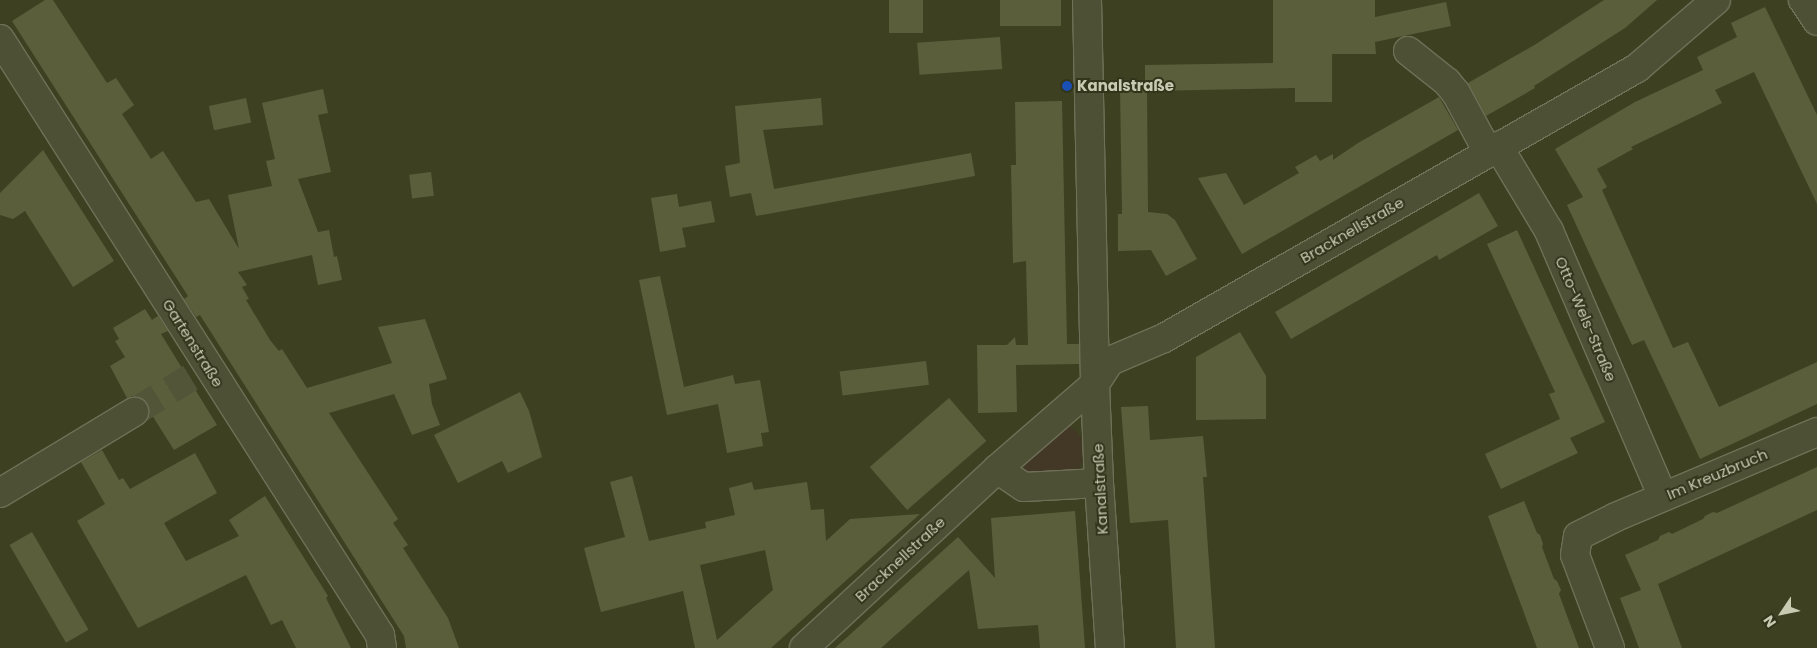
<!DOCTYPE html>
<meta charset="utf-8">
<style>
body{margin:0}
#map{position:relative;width:1817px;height:648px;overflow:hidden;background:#3e4022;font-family:Poppins,sans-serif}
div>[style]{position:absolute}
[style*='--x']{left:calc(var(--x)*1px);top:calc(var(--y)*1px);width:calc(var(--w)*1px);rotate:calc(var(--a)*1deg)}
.green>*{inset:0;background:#433726}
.building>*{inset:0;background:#5b5e3b;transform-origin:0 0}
.minor-tunnel>*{height:28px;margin-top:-14px;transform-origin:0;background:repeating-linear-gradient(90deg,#535538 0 28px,transparent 0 42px)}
.roads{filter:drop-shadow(1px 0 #6e7057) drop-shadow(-1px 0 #6e7057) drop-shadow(0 1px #6e7057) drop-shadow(0 -1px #6e7057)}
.minor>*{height:28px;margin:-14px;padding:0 14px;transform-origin:14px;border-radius:14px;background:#4e5036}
.dots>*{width:14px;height:14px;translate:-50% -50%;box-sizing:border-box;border:2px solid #33351b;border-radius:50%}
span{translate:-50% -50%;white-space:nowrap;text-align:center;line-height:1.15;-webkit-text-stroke:4px #33351b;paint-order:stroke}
.poi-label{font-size:15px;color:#c8cbb2;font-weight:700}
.left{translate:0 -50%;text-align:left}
.street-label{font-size:15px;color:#c8cbb2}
.north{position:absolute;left:1757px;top:588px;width:50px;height:50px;-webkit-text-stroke:4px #33351b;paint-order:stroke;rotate:236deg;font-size:14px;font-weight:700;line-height:20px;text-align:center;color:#c8cbb2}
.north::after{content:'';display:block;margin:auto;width:18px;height:22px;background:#c8cbb2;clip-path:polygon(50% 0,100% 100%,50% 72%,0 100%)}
</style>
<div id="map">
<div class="green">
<div style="clip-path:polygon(1069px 427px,1075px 430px,1081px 437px,1082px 462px,1079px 469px,1073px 473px,1030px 477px,1023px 471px,1024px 465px,1062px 428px)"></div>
</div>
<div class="building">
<div style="clip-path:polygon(45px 0,53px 0,107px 83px,116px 78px,134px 105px,122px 114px,151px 159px,163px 151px,196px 202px,209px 199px,239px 249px,228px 195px,272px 186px,266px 161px,275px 159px,262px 103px,323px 89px,328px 113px,318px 115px,331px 172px,298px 179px,318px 232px,329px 230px,334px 257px,337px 256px,342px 280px,318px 285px,312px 255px,238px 272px,247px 285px,242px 287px,249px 299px,246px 300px,270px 340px,279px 351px,282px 349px,307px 388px,392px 363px,378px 327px,425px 319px,447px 379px,429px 384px,432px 404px,440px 425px,412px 435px,394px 394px,329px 413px,398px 519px,393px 523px,408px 545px,403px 548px,448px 618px,459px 648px,406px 648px,404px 636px,200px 315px,196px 317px,184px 299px,188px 296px,12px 21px)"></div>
<div style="left:889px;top:0;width:34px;height:33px"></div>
<div style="left:1000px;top:0;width:61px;height:26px"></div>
<div style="clip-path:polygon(1273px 0,1375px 0,1375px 17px,1446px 2px,1451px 26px,1375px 42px,1376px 54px,1332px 54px,1332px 102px,1295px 102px,1295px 88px,1147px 91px,1148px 212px,1167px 214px,1175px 220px,1197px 259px,1166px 276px,1151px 250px,1118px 251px,1118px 214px,1122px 214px,1120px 89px,1145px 89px,1145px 65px,1273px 63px)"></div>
<div style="clip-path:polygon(1604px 0,1657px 0,1625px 28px,1534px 86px,1535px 88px,1486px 116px,1468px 83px,1536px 44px)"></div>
<div style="clip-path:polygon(1765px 7px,1817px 115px,1817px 204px,1754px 72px,1715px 90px,1722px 103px,1631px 147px,1633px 149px,1597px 169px,1607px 187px,1602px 190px,1673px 348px,1688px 342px,1719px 407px,1817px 362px,1817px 404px,1700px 459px,1644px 340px,1632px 345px,1595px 266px,1567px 205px,1583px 197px,1555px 149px,1635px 102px,1703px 70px,1697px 57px,1737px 37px,1731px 23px)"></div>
<div style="left:1000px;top:37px;width:32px;height:83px;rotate:86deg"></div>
<div style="clip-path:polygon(1439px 97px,1458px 130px,1242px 254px,1198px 178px,1226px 173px,1244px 205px,1299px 173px,1295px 167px,1316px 155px,1320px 161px,1333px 154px,1333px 160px,1358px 143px)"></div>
<div style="left:246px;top:98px;width:25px;height:38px;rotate:78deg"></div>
<div style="clip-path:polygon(821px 98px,823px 125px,763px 130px,774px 189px,971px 153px,975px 176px,756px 216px,751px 193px,730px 197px,725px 166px,740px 163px,735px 106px)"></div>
<div style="clip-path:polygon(1062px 101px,1067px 344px,1079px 344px,1079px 364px,1016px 365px,1017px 412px,978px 413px,977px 345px,1007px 345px,1015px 337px,1016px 345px,1028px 345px,1026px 261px,1013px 263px,1011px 165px,1016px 165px,1015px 102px)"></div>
<div style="clip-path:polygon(43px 150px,114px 261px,73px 287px,25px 211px,13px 219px,0 215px,0 193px)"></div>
<div style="left:431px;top:172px;width:24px;height:22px;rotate:83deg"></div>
<div style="clip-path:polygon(1479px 193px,1498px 226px,1439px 260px,1437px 255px,1291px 339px,1275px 312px)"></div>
<div style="clip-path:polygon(677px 194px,679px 207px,711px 201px,715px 222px,682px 228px,686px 247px,660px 252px,651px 198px)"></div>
<div style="clip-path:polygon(1517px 230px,1605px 422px,1570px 438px,1578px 453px,1501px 489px,1485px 454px,1560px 419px,1549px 394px,1555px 392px,1487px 244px)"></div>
<div style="clip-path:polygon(660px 276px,684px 387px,733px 375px,735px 384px,760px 380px,769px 432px,761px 433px,763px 446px,727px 453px,718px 404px,667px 415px,639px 280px)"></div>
<div style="clip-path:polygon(145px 309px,152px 320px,158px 316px,168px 331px,161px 334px,217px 425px,174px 450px,150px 412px,147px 404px,141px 398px,133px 396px,127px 398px,110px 366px,125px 357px,115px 341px,119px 339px,113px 328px)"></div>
<div style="clip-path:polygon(1240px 332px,1266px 376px,1266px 419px,1196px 420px,1196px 357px)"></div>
<div style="left:926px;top:361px;width:24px;height:87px;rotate:83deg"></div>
<div style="clip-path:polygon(520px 392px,529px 411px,542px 457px,508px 473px,502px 461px,458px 483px,434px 435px)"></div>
<div style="left:949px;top:398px;width:57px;height:105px;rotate:49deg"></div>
<div style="clip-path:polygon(1148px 406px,1150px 440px,1203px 436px,1207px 477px,1203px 477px,1215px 648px,1176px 648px,1168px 520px,1130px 523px,1121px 407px)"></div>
<div style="clip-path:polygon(102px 450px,119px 480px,123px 478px,130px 489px,195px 453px,217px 493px,164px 523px,186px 561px,239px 536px,229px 520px,265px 496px,328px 596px,326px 598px,351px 648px,296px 648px,282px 620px,271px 625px,246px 575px,138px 628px,77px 521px,105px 504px,81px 462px)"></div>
<div style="clip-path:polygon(1817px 467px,1817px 510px,1658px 584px,1682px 648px,1639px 648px,1620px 598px,1641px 590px,1625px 555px,1658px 540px,1660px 536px,1669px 532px,1672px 534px,1703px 519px,1705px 516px,1713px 512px,1717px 513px)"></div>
<div style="clip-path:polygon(evenodd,632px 476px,649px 541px,706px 528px,705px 522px,735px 515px,729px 488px,752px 482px,754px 490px,807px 482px,811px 510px,824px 509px,826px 541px,850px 519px,920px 514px,771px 648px,695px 648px,683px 591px,601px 612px,584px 548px,625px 537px,610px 482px,632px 476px,765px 550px,773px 590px,717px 640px,700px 565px,765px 550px)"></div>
<div style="clip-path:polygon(1524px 501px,1537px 533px,1540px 535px,1543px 544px,1542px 547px,1554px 579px,1557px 581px,1561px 590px,1559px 594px,1579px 648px,1537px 648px,1488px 516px)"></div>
<div style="clip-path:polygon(1075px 511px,1085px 648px,1040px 648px,1038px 625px,978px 629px,969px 570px,881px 648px,835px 648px,958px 537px,995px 578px,991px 518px)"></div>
<div style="left:32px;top:532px;width:113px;height:26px;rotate:60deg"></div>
</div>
<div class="minor-tunnel">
<div style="--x:134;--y:412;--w:66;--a:-31.3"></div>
</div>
<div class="roads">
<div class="minor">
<div style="--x:1087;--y:0;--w:384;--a:88.8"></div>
<div style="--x:1095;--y:384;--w:99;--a:87.7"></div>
<div style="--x:1099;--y:483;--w:165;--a:86.2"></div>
<div style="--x:1803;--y:0;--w:25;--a:56"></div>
<div style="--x:0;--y:39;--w:707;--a:57.48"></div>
<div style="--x:380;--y:635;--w:13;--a:81"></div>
<div style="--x:1408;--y:51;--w:50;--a:38.5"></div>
<div style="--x:1447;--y:82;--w:14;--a:51"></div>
<div style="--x:1456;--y:93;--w:67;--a:61.5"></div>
<div style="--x:1498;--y:146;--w:99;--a:59"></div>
<div style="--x:1549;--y:231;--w:289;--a:66.8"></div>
<div style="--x:997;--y:469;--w:32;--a:34"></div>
<div style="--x:1024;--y:487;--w:75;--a:-3.1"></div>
<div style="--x:0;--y:493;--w:157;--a:-31.2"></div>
<div style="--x:804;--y:648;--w:263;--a:-42.8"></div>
<div style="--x:997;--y:469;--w:130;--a:-40.9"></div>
<div style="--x:1095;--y:384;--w:27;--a:-57"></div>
<div style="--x:1110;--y:361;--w:59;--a:-23.1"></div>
<div style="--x:1164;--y:338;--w:545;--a:-29.72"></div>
<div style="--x:1637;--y:68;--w:104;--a:-40.7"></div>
<div style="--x:1610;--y:648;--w:99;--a:-110.6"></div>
<div style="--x:1575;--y:555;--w:19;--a:-81"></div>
<div style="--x:1578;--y:536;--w:42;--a:-26.6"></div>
<div style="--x:1616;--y:517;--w:218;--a:-22.9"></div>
</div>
</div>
<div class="dots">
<div style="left:1067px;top:86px;background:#1a4fb4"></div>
</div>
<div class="poi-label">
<span class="left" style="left:1077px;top:86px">Kanalstraße</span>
</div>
<div class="street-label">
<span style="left:1352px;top:230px;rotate:-30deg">Bracknellstraße</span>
<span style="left:1586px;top:319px;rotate:67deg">Otto-Wels-Straße</span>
<span style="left:193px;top:343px;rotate:58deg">Gartenstraße</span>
<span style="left:1717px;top:474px;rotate:-23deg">Im Kreuzbruch</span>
<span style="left:1100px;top:489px;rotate:-93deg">Kanalstraße</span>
<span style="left:900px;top:559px;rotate:-43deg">Bracknellstraße</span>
</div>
<div class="north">N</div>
</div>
